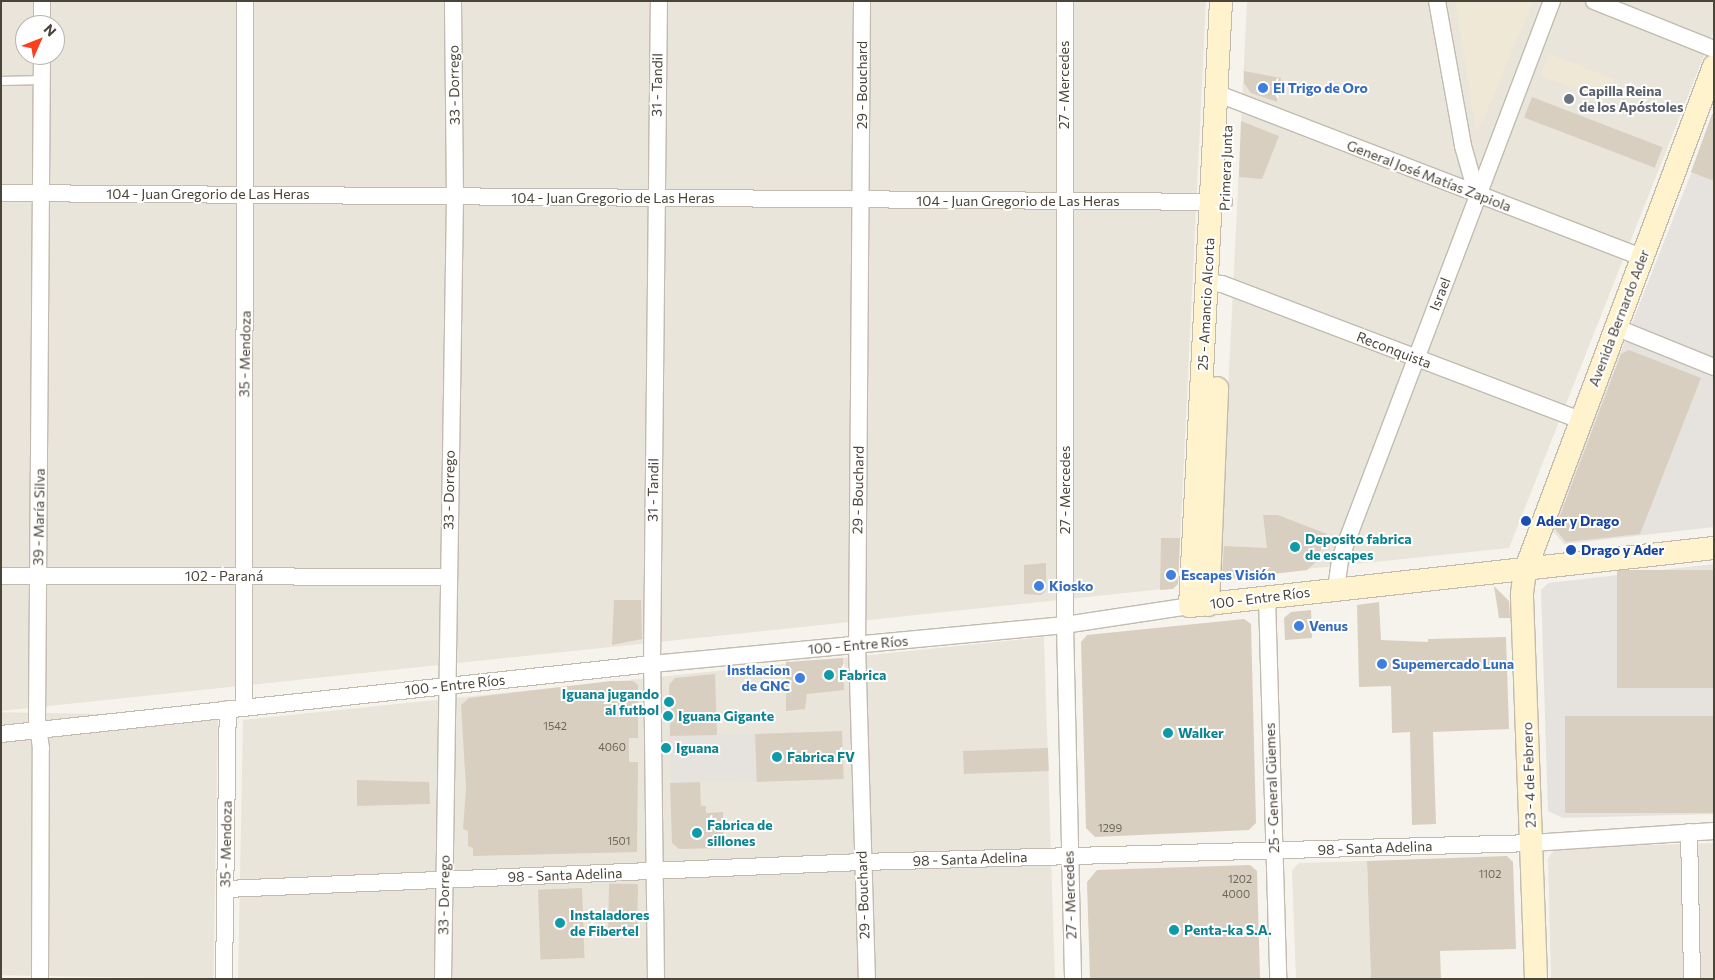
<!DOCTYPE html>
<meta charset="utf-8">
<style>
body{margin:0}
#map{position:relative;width:1715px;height:980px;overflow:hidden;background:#f6f3ec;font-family:Commissioner,sans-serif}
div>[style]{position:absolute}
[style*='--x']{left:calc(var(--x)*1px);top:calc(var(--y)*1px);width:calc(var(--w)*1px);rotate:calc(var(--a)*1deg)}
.residential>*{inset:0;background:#eae5da;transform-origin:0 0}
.industrial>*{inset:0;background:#e6e2dd;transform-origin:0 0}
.education>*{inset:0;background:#efe8d6;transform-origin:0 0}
.building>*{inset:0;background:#d8cfc1;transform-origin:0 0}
.roads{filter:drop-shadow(1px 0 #c2bbae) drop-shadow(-1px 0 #c2bbae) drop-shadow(0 1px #c2bbae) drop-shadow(0 -1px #c2bbae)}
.lane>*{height:8px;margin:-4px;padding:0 4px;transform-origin:4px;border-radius:4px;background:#fff}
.street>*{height:16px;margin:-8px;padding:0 8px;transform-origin:8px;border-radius:8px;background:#fff}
.secondary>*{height:22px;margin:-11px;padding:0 11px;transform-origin:11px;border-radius:11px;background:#fff3cd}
.dots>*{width:14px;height:14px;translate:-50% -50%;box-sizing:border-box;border:2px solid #fff;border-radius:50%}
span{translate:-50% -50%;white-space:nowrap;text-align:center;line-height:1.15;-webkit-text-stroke:4px #fff;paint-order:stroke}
.number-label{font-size:11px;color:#6e675b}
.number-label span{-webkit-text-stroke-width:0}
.street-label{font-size:14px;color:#4b4439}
.shop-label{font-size:14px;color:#366cbe;font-weight:700}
.left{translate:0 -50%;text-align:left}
.right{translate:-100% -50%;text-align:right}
.worship-label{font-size:14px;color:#5b616d;font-weight:700}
.transit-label{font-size:14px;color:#164399;font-weight:700}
.culture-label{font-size:14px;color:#0d838f;font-weight:700}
.frame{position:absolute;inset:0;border:2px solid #4b4439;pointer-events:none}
.north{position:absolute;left:15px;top:15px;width:50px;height:50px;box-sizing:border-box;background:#fff;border:1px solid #b7b4b0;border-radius:50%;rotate:46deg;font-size:14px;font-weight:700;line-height:20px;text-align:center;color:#4b4439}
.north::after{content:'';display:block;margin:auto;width:18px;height:22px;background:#fc3f1d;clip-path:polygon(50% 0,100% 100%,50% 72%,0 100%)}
</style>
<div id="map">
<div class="residential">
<div style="clip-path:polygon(evenodd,1px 1px,1206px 1px,1178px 584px,1173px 588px,1px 711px,1px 1px,25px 25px,55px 25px,55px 55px,25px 55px,25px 25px)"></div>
<div style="clip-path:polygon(1247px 1px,1714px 1px,1714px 30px,1509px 548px,1219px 578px)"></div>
<div style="clip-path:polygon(1044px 637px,1055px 979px,238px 979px,243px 720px)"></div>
<div style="left:218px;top:716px;width:263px;height:219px;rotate:91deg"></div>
<div style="clip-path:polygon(1714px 843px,1714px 979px,1551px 979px,1548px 858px,1556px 848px)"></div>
<div style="clip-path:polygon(1367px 861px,1371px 979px,1296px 979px,1292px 870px,1299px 863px)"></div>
</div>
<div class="industrial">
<div style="clip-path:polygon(1714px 115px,1714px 527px,1564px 544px,1551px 529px)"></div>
<div style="clip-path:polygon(1714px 564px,1714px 814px,1563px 818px,1548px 811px,1541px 590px,1548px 583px)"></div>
<div style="left:797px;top:732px;width:47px;height:127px;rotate:88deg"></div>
</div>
<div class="education">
<div style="clip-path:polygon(1455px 1px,1533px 1px,1479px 130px,1476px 130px)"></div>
<div style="left:1549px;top:54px;width:70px;height:23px;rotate:21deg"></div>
</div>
<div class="building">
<div style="clip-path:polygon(1244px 71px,1281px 78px,1277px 102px,1251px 93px,1244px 83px)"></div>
<div style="left:1532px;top:97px;width:140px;height:22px;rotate:21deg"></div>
<div style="clip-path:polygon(1712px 114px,1714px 114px,1714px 181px,1691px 172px)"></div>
<div style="clip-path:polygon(1241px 121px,1279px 136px,1262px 179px,1239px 177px)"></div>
<div style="clip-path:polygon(1629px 350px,1701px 378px,1640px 534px,1566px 542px,1555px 529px,1621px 354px)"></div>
<div style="clip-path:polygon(1263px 515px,1278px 515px,1327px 534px,1316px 562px,1307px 570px,1227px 579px,1222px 575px,1224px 546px,1267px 548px)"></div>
<div style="clip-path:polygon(1161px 538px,1180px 538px,1178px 584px,1173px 589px,1160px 590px)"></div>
<div style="clip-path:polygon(1046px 563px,1046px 591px,1041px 595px,1024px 594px,1024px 565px)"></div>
<div style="left:1714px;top:570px;width:118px;height:97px;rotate:90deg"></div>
<div style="clip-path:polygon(1494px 586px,1509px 601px,1510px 618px,1499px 618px)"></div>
<div style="clip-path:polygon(614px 600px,641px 600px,642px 639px,612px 645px)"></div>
<div style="clip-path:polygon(1379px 602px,1381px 640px,1428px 642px,1428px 639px,1506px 637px,1509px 729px,1433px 732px,1436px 824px,1412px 825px,1410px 732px,1392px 733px,1391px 686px,1359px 687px,1357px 605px)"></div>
<div style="clip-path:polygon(1311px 610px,1312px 638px,1285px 640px,1284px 618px,1291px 612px)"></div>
<div style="clip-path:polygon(1244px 619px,1251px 624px,1256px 823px,1249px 830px,1095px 837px,1086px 828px,1081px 642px,1087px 635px)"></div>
<div style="clip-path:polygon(843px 658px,844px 690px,807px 694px,805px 709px,786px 711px,786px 662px)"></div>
<div style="clip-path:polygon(715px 674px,717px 735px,670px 736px,669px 685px,675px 678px)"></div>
<div style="clip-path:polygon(611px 681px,633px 681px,638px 685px,638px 738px,629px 738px,629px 762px,638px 762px,637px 852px,473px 856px,473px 848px,468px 846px,468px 831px,463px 829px,466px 787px,461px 705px,469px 698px)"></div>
<div style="left:1714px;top:716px;width:97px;height:149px;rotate:90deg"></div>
<div style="left:842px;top:731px;width:48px;height:87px;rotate:88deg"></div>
<div style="left:1048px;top:748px;width:23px;height:85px;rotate:88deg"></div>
<div style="clip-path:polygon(357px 780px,429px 782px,430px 804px,357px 806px)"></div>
<div style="clip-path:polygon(700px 782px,701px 806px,706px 806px,706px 813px,723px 812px,723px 848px,679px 849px,672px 843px,670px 783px)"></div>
<div style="clip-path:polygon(1507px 856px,1513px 862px,1516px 949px,1440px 951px,1441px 979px,1371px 979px,1367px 861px)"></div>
<div style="clip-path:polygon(1250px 865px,1257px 871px,1260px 979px,1090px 979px,1087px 882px,1097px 870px)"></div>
<div style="left:638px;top:884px;width:52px;height:29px;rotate:91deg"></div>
<div style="left:582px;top:888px;width:70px;height:44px;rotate:88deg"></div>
</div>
<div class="roads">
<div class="lane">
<div style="--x:1;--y:81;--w:41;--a:-1.4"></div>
</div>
<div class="street">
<div style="--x:862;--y:1;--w:644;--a:90.44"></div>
<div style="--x:857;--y:645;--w:334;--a:88.3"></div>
<div style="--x:1065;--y:1;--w:624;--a:90"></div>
<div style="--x:1065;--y:625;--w:354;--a:88.7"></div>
<div style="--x:1437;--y:1;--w:147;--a:79.8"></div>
<div style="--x:1463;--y:146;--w:51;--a:74.1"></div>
<div style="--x:1594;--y:1;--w:129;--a:21.8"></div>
<div style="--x:42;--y:25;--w:24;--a:-90"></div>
<div style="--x:1216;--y:93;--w:456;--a:21.1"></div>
<div style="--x:1;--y:193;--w:1223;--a:0.42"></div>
<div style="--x:1207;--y:282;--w:15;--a:8"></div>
<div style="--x:1222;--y:284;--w:383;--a:20.8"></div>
<div style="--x:1615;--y:327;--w:107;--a:22"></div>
<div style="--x:1;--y:576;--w:446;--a:0.1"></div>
<div style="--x:1336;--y:589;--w:30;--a:-82"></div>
<div style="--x:1340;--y:559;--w:597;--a:-69.2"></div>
<div style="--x:1267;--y:598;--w:381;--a:88.3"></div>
<div style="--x:244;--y:707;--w:706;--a:-89.92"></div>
<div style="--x:1;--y:734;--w:655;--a:-6.14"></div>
<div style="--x:652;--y:664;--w:415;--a:-5.4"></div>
<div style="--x:1065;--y:625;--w:126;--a:-8.6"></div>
<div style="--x:1689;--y:832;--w:147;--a:88.8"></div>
<div style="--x:226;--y:889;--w:637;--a:-2.43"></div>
<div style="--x:862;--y:862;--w:670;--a:-1.62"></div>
<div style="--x:1532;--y:843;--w:182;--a:-3.8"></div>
<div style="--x:40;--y:979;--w:231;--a:-89.8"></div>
<div style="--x:41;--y:748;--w:29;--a:-98"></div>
<div style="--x:37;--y:719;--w:664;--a:-89.57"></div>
<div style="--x:224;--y:979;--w:270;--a:-89.2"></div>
<div style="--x:443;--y:979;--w:783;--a:-89.12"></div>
<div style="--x:455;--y:196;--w:195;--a:-90.6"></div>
<div style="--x:656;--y:979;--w:315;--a:-90.7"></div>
<div style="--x:652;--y:664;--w:663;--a:-89.4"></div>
</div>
<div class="secondary">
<div style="--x:1221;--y:1;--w:606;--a:92.93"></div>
<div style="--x:1190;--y:606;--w:527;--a:-6.32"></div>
<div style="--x:1208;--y:605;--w:217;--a:-87.6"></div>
<div style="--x:1536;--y:979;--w:385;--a:-92.1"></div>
<div style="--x:1522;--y:594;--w:23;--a:-83"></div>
<div style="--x:1525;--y:571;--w:539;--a:-69.48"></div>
</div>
</div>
<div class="dots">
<div style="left:1263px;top:88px;background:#3f7fe0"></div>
<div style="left:1569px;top:99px;background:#6b7280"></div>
<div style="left:1526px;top:521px;background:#1a4fb4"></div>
<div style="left:1295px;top:547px;background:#0f9aa8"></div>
<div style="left:1571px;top:550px;background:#1a4fb4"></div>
<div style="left:1171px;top:575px;background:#3f7fe0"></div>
<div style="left:1039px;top:586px;background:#3f7fe0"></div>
<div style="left:1299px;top:626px;background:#3f7fe0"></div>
<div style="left:1382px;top:664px;background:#3f7fe0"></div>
<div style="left:829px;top:675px;background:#0f9aa8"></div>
<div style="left:800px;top:678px;background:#3f7fe0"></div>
<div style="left:669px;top:702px;background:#0f9aa8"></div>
<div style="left:668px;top:716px;background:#0f9aa8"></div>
<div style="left:1168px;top:733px;background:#0f9aa8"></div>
<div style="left:666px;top:748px;background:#0f9aa8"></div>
<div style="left:777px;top:757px;background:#0f9aa8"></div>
<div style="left:697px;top:833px;background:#0f9aa8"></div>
<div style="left:560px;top:923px;background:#0f9aa8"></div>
<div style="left:1174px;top:930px;background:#0f9aa8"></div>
</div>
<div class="number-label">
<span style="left:555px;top:726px">1542</span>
<span style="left:612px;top:747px">4060</span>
<span style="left:1110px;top:828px">1299</span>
<span style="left:619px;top:841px">1501</span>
<span style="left:1490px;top:874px">1102</span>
<span style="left:1240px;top:879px">1202</span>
<span style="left:1236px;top:894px">4000</span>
</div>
<div class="street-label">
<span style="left:454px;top:85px;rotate:-91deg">33 - Dorrego</span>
<span style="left:657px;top:85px;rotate:-89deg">31 - Tandil</span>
<span style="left:862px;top:85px;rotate:-90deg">29 - Bouchard</span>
<span style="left:1064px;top:85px;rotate:-90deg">27 - Mercedes</span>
<span style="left:1226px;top:168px;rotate:-88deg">Primera Junta</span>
<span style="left:1429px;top:176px;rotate:21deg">General José Matías Zapiola</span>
<span style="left:208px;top:194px">104 - Juan Gregorio de Las Heras</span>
<span style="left:613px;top:198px">104 - Juan Gregorio de Las Heras</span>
<span style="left:1018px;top:201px">104 - Juan Gregorio de Las Heras</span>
<span style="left:1440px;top:294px;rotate:-69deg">Israel</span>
<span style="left:1206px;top:304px;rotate:-87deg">25 - Amancio Alcorta</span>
<span style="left:1619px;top:318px;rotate:-69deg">Avenida Bernardo Ader</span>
<span style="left:1394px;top:350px;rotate:21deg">Reconquista</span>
<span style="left:245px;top:354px;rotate:-89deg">35 - Mendoza</span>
<span style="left:449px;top:490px;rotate:-89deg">33 - Dorrego</span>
<span style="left:653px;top:490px;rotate:-89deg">31 - Tandil</span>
<span style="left:858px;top:490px;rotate:-89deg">29 - Bouchard</span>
<span style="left:1065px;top:490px;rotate:-90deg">27 - Mercedes</span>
<span style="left:39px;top:517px;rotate:-89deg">39 - María Silva</span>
<span style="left:224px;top:576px">102 - Paraná</span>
<span style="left:1260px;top:598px;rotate:-7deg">100 - Entre Ríos</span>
<span style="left:858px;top:645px;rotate:-5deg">100 - Entre Ríos</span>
<span style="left:455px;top:685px;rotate:-6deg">100 - Entre Ríos</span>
<span style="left:1529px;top:775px;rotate:-92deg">23 - 4 de Febrero</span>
<span style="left:1272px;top:788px;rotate:-92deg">25 - General Güemes</span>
<span style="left:226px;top:844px;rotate:-89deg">35 - Mendoza</span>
<span style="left:1375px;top:848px;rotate:-2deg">98 - Santa Adelina</span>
<span style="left:970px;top:859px;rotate:-2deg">98 - Santa Adelina</span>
<span style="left:565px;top:875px;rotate:-2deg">98 - Santa Adelina</span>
<span style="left:444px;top:895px;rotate:-89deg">33 - Dorrego</span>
<span style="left:863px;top:895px;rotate:-92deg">29 - Bouchard</span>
<span style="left:1070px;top:895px;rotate:-92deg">27 - Mercedes</span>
</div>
<div class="shop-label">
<span class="left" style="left:1273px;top:88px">El Trigo de Oro</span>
<span class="left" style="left:1181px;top:575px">Escapes Visión</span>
<span class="left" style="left:1049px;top:586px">Kiosko</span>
<span class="left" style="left:1309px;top:626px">Venus</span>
<span class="left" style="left:1392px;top:664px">Supemercado Luna</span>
<span class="right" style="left:790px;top:678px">Instlacion<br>de GNC</span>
</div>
<div class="worship-label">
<span class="left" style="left:1579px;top:99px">Capilla Reina<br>de los Apóstoles</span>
</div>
<div class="transit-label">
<span class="left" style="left:1536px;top:521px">Ader y Drago</span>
<span class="left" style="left:1581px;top:550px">Drago y Ader</span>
</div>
<div class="culture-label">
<span class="left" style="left:1305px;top:547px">Deposito fabrica<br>de escapes</span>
<span class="left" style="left:839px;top:675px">Fabrica</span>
<span class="right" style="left:659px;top:702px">Iguana jugando<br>al futbol</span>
<span class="left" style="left:678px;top:716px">Iguana Gigante</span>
<span class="left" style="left:1178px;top:733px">Walker</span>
<span class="left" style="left:676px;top:748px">Iguana</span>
<span class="left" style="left:787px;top:757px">Fabrica FV</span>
<span class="left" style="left:707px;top:833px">Fabrica de<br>sillones</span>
<span class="left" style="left:570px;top:923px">Instaladores<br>de Fibertel</span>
<span class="left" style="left:1184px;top:930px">Penta-ka S.A.</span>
</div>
<div class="frame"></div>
<div class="north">N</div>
</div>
